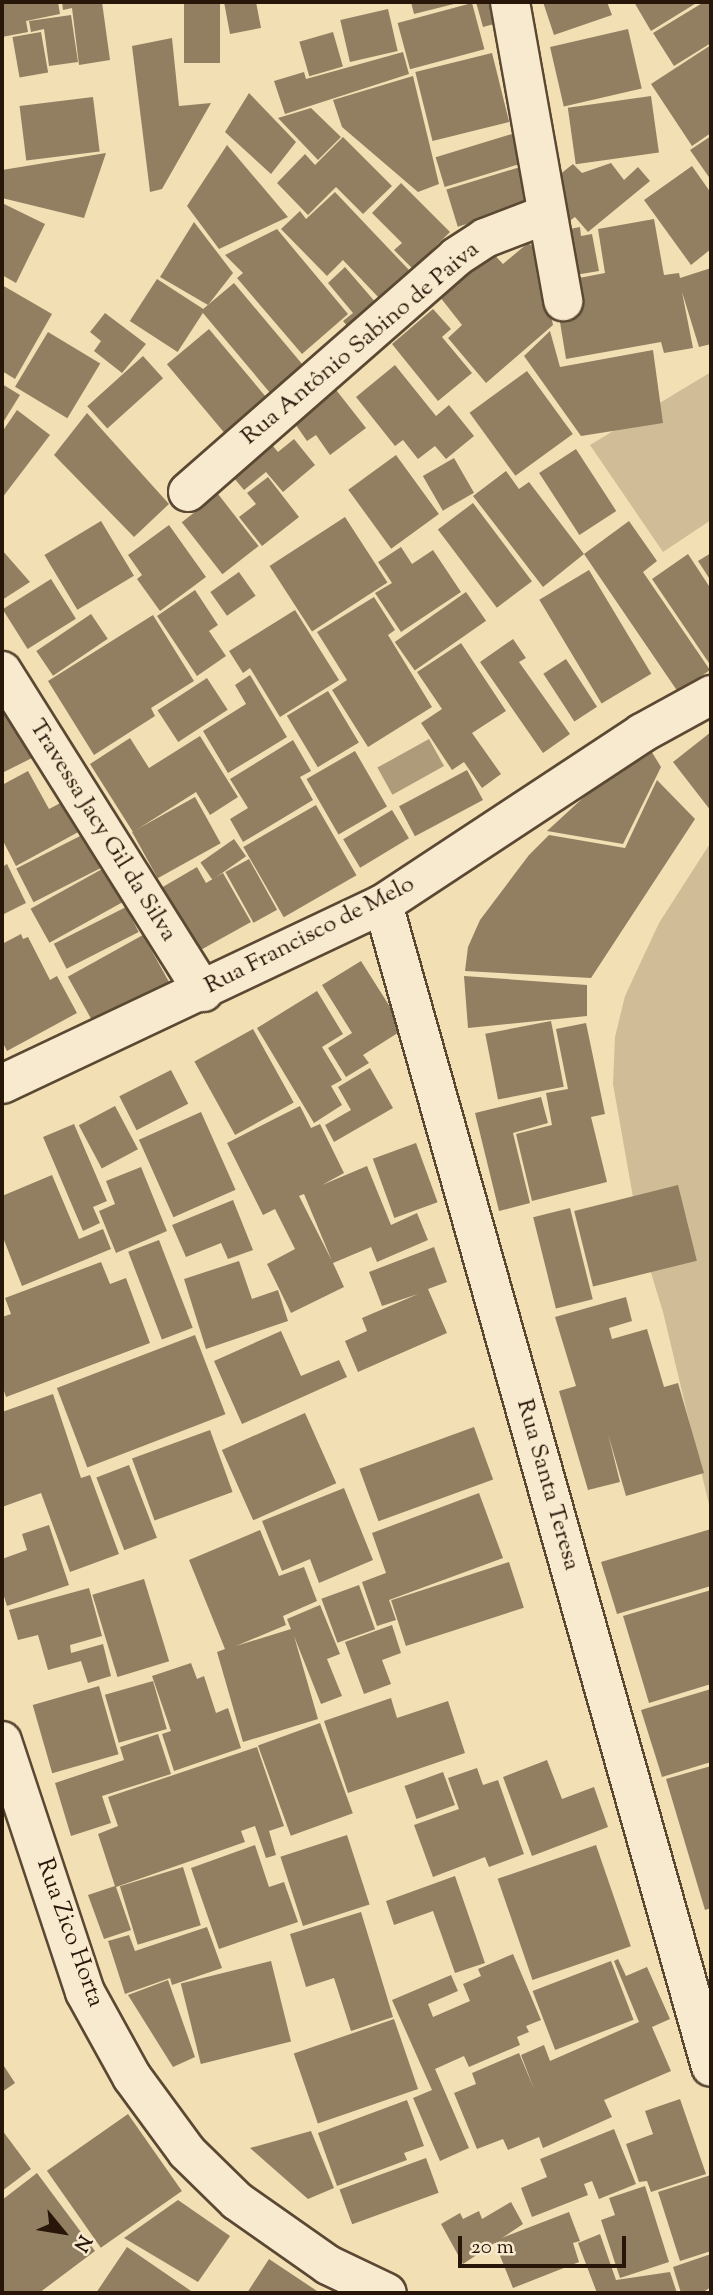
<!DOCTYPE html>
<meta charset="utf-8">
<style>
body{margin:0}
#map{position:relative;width:713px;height:2295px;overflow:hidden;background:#f3dfb4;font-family:"Sorts Mill Goudy",serif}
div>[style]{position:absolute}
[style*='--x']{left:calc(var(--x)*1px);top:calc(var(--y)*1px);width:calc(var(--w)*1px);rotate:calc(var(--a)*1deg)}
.green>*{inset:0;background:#d0bd97}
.water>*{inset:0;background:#ae9b7a;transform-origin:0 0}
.building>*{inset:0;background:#927f61;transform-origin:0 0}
.roads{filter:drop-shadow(2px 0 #5b4833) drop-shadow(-2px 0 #5b4833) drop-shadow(0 2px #5b4833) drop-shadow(0 -2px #5b4833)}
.street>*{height:38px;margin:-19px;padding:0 19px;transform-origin:19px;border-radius:19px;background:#f7eace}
span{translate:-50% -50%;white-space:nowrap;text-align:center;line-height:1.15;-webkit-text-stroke:6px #f7eace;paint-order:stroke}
.street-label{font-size:24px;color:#281608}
.frame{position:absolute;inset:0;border:4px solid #281608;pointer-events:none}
.north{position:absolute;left:28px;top:2197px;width:70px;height:70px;-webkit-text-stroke:5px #f7eace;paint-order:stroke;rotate:120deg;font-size:19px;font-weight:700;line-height:28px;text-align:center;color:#281608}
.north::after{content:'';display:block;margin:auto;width:24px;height:32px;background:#281608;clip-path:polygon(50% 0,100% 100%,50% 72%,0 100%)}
.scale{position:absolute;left:458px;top:2236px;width:168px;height:32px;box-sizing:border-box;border:4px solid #281608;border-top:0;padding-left:9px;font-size:21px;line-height:24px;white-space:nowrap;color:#281608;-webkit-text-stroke:5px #f7eace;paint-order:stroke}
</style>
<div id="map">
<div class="green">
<div style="clip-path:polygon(711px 372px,711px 520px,663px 552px,590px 445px)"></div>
<div style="clip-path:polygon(711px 842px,711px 1513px,663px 1312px,640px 1237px,613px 1084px,615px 1037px,625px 996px,659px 923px)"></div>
</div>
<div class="water">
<div style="left:429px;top:739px;width:31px;height:59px;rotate:61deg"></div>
</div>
<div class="building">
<div style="clip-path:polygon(2px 2px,58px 2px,60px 14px,26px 21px,28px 32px,2px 37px)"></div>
<div style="clip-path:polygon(62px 2px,102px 2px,110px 60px,79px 65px,72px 8px,63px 10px)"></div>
<div style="left:184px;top:2px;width:36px;height:61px"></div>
<div style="clip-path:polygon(224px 2px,256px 2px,261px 28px,230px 34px)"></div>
<div style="clip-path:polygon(411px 2px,458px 2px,458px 3px,414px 14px)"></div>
<div style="clip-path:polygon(476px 2px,489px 2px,494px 24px,483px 27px)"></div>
<div style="clip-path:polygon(543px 2px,607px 2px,612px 15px,554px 35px)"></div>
<div style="clip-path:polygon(634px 2px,698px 2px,651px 31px)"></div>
<div style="clip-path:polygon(704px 2px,711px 2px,711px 43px,674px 66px,653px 33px)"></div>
<div style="left:472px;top:3px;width:48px;height:77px;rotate:75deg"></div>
<div style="left:388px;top:9px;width:43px;height:49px;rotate:77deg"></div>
<div style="clip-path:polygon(71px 15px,78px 62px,49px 66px,44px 29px,31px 32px,29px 21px)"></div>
<div style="left:628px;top:29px;width:61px;height:80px;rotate:77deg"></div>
<div style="left:41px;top:32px;width:41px;height:29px;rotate:80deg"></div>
<div style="left:333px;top:32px;width:36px;height:35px;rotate:74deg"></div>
<div style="clip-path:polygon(172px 38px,179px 106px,211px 103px,162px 189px,150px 192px,132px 46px)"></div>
<div style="clip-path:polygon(711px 45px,711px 133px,692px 146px,651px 84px)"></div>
<div style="clip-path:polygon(403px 52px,409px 74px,285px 114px,274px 81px,304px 72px,306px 79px)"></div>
<div style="left:492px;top:53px;width:71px;height:79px;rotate:76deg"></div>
<div style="clip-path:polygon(413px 76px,439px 184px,418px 192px,342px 127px,333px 100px)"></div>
<div style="clip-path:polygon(249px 93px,296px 142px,271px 174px,225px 132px)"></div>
<div style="left:651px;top:96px;width:57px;height:84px;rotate:82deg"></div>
<div style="left:93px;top:97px;width:55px;height:74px;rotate:83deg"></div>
<div style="clip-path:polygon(311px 108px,341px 137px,318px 160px,278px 118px)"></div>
<div style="left:515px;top:133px;width:31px;height:83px;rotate:73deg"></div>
<div style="clip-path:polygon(711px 136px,711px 180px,690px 150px)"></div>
<div style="clip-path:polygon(343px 137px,392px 186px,363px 214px,336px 187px,308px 215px,277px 183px,305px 154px,315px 165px)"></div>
<div style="clip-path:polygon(227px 145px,288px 217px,219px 249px,187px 206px)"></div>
<div style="clip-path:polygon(106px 153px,84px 218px,2px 198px,2px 170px)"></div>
<div style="clip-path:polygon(611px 163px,624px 180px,638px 167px,650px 181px,588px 232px,575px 217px,568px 222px,549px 183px,573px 164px,582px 173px)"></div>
<div style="clip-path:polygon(692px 166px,711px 193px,711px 249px,691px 265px,644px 200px)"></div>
<div style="left:520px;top:167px;width:39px;height:77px;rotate:73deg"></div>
<div style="clip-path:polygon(401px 183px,450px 232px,413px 269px,394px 250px,402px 243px,372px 213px)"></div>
<div style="clip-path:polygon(335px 192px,409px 270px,380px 299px,343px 260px,327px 276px,281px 229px,300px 211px,306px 219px)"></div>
<div style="clip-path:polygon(2px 203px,45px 224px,16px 283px,2px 275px)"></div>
<div style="clip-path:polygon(654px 219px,664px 275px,679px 273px,680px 278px,711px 268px,711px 344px,699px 347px,682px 292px,693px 348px,664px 353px,661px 342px,566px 359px,558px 310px,584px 305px,579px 278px,605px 273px,598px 229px)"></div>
<div style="clip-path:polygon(194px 222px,233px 273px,208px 305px,160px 277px)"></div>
<div style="clip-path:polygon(580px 227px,581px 236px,592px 234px,599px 271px,575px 275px,559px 231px)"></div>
<div style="clip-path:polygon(277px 229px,348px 314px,302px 354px,237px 278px,243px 273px,225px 255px)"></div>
<div style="clip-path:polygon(528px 243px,537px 249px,553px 325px,486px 383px,448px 338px,462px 325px,436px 292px,487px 247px,503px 264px)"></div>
<div style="clip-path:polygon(345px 267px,383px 311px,355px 335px,343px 321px,353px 313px,328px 283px)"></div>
<div style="left:157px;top:279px;width:57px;height:50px;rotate:33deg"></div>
<div style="left:234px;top:283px;width:116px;height:43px;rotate:50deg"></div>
<div style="clip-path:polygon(2px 285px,52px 314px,15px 379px,2px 371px)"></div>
<div style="clip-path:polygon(433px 309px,451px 329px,442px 337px,472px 373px,438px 401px,392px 344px)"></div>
<div style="clip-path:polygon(105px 313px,146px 344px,122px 373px,94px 351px,101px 341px,90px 332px)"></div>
<div style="left:209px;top:329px;width:105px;height:55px;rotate:50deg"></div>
<div style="clip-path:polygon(550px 331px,560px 367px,653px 350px,663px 423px,581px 436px,524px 356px)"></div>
<div style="left:48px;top:332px;width:61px;height:64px;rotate:31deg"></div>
<div style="left:143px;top:356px;width:30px;height:75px;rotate:48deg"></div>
<div style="clip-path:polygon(395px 365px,436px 416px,449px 405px,474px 436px,446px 459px,435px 446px,418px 459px,403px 440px,395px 446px,356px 397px)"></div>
<div style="left:527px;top:371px;width:78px;height:71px;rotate:54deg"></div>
<div style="clip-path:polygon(2px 384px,20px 395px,2px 424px)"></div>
<div style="clip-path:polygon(333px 386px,366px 428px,330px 455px,316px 435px,307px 441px,291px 418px)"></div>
<div style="clip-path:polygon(17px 410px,50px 435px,2px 498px,2px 432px)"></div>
<div style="clip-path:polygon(87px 413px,169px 504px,134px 537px,54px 455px)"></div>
<div style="clip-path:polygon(267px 439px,278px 452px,294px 439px,315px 465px,283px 492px,266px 472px,244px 490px,228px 471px)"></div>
<div style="left:576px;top:449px;width:74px;height:44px;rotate:57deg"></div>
<div style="left:396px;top:455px;width:73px;height:59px;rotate:54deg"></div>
<div style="left:454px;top:458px;width:40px;height:36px;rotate:60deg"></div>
<div style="clip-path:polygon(506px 471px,519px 489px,529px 482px,584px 554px,629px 521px,657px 561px,643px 572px,710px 670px,678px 692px,584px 554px,543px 587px,473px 496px)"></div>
<div style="clip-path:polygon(268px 477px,299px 517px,262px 546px,239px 517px,256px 504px,247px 493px)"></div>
<div style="left:218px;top:494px;width:66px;height:46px;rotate:52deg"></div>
<div style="left:473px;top:503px;width:98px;height:44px;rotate:53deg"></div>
<div style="left:345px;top:517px;width:78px;height:90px;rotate:57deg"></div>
<div style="left:101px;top:521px;width:64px;height:66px;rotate:59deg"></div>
<div style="clip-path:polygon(169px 525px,206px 577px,160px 611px,137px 579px,142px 575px,128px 555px)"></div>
<div style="clip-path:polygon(401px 547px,412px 564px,433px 550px,461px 592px,401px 632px,375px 593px,392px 583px,378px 562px)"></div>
<div style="clip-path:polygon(2px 550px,30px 582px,2px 600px)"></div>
<div style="clip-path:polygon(711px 553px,711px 581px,698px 561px)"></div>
<div style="clip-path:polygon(688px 554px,711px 589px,711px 666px,652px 579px)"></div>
<div style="left:589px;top:570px;width:121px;height:58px;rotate:59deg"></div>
<div style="left:239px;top:572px;width:29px;height:35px;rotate:55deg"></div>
<div style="left:51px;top:579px;width:47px;height:57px;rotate:58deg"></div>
<div style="clip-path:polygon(195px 590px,218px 625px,209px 631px,226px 656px,197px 676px,157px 616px)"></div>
<div style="left:466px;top:592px;width:35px;height:87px;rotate:55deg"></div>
<div style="clip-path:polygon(374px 597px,395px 630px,388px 635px,432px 707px,368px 747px,332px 690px,347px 680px,317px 632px)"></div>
<div style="clip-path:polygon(295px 610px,339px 680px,280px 717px,250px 668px,243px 673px,229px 651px)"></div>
<div style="left:91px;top:614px;width:30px;height:66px;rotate:56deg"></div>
<div style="clip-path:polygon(153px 615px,194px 681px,151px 708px,155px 716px,94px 755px,48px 681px)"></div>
<div style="clip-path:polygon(513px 639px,526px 658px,519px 662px,570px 734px,543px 753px,480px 662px)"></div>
<div style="clip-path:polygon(461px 643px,506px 711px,472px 733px,501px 774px,482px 788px,464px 762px,452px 770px,421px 723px,442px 709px,417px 672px)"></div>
<div style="left:566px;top:659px;width:57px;height:27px;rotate:57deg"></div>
<div style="clip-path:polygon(250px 675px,287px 737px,228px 773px,203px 731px,246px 704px,235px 685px)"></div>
<div style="left:207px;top:678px;width:38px;height:59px;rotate:57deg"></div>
<div style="left:328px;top:691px;width:60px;height:48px;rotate:59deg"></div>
<div style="clip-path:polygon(2px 699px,32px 758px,2px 773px)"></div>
<div style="clip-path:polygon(711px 732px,711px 811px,673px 762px)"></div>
<div style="clip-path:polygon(200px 736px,238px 797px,210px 815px,196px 792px,133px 832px,90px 764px,130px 738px,149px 768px)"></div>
<div style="clip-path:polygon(293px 740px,311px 771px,300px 777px,313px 800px,243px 842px,230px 819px,248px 808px,230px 779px)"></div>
<div style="clip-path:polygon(645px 741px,661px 767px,623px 844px,547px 831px)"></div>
<div style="left:355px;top:751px;width:64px;height:56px;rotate:60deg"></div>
<div style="left:467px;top:770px;width:34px;height:77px;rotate:62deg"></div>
<div style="clip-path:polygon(28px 771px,49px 809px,66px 800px,82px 830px,16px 866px,2px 839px,2px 785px)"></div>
<div style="clip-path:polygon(657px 780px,695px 819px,591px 978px,465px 971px,468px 947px,480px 920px,529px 855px,549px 835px,625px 848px)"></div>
<div style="left:195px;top:797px;width:53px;height:72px;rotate:61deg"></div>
<div style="left:316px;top:805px;width:81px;height:84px;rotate:60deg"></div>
<div style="left:392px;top:810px;width:33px;height:57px;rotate:59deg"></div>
<div style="left:84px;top:834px;width:38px;height:76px;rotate:63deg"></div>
<div style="left:234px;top:839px;width:21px;height:41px;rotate:55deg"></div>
<div style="left:249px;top:859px;width:58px;height:27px;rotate:61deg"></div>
<div style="clip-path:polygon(7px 864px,26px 903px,2px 915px,2px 867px)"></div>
<div style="clip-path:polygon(197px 867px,206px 883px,223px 873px,251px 922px,197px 952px,161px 888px)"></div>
<div style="left:104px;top:868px;width:39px;height:84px;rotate:61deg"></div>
<div style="left:126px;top:907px;width:28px;height:81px;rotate:63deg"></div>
<div style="clip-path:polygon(21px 934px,23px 939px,28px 937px,50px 980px,57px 976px,77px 1013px,7px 1051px,2px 1041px,2px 944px)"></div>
<div style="left:143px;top:935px;width:64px;height:86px;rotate:61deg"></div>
<div style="clip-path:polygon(361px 961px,404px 1029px,363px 1055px,369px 1063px,346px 1077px,328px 1048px,352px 1033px,322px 985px)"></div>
<div style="clip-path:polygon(464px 976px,587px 985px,587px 1016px,468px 1028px)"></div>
<div style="clip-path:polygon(317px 991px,343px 1034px,322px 1047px,342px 1080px,331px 1086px,342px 1105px,314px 1123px,257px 1028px)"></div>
<div style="left:551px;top:1021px;width:67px;height:67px;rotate:79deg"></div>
<div style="clip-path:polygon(586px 1023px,605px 1114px,591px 1117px,607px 1182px,532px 1201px,516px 1134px,552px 1125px,546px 1093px,568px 1089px,556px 1029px)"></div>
<div style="left:253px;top:1029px;width:84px;height:67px;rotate:61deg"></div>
<div style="clip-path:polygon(370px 1068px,393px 1108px,334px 1142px,325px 1125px,351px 1110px,338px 1087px)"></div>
<div style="left:171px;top:1070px;width:38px;height:58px;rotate:63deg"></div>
<div style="clip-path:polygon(541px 1097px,548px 1123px,513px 1133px,530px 1203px,499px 1211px,475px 1113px)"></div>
<div style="left:115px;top:1106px;width:49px;height:41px;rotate:62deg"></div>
<div style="clip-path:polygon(evenodd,300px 1106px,311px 1128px,320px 1124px,344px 1173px,322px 1185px,367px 1166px,391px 1225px,417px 1213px,428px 1240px,377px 1262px,371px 1247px,333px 1263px,344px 1287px,291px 1313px,267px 1264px,295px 1249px,275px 1209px,263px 1215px,227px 1143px,300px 1106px,304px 1194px,332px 1261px,299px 1196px,304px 1194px)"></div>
<div style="left:201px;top:1112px;width:85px;height:68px;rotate:66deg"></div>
<div style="clip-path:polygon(74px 1124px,107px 1201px,93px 1207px,100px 1223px,83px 1231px,43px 1137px)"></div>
<div style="left:416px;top:1143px;width:63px;height:46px;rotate:70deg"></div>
<div style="clip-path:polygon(141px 1167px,167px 1231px,116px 1253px,99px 1211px,115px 1204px,106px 1181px)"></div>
<div style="clip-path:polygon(52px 1175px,79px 1239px,103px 1229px,111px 1249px,22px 1286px,2px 1235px,2px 1196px)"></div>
<div style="left:678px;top:1185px;width:78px;height:107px;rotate:76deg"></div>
<div style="clip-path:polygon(233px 1200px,253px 1250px,228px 1259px,221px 1243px,186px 1257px,172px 1225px)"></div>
<div style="left:570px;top:1208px;width:94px;height:38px;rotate:76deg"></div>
<div style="left:159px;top:1240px;width:94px;height:33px;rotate:69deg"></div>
<div style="clip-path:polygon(434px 1247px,447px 1282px,428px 1289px,447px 1333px,358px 1372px,345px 1341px,367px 1331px,362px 1318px,418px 1294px,382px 1306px,369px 1272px)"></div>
<div style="clip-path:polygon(239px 1261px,252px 1299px,278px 1290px,288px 1321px,206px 1349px,184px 1279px)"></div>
<div style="clip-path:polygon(101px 1262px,110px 1284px,126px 1278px,150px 1343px,6px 1397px,2px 1385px,2px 1317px,11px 1314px,5px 1298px)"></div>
<div style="clip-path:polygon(626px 1297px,632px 1321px,609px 1328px,612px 1339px,647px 1329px,664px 1387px,678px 1383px,704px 1473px,626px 1496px,608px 1434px,620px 1482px,588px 1490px,559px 1391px,576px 1386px,555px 1317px)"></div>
<div style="clip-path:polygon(281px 1331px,301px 1376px,339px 1360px,347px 1377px,242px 1424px,214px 1361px)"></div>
<div style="left:195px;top:1335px;width:85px;height:148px;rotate:69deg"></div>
<div style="clip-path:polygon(53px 1394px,81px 1478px,90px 1475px,119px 1554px,70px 1572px,41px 1493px,2px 1507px,2px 1412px)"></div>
<div style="left:305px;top:1413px;width:77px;height:91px;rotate:66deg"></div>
<div style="left:474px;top:1427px;width:56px;height:122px;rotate:70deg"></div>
<div style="left:210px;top:1430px;width:66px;height:83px;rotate:70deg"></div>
<div style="left:129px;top:1465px;width:78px;height:35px;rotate:69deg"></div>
<div style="clip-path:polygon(344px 1488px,373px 1560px,319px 1583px,310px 1559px,282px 1571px,262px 1521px)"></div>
<div style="clip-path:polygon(479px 1493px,503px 1558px,389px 1600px,396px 1620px,377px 1626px,362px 1582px,386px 1573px,372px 1533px)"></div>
<div style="clip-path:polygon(49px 1525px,69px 1585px,7px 1606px,2px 1590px,2px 1559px,27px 1550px,22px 1534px)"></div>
<div style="clip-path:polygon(711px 1529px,711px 1586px,617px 1614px,601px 1562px)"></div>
<div style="clip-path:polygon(260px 1530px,279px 1576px,304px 1567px,317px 1601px,283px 1616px,286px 1625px,236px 1646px,291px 1629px,287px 1619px,320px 1605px,340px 1654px,327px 1659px,342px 1696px,321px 1704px,294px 1636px,318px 1719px,243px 1742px,217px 1652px,225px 1649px,189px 1560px)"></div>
<div style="left:509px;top:1562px;width:48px;height:124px;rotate:72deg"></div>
<div style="left:144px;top:1579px;width:86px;height:54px;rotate:73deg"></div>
<div style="left:359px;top:1585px;width:47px;height:40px;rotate:70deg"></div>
<div style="clip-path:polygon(89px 1588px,102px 1636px,70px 1645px,71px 1653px,103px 1644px,111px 1676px,88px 1683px,81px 1661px,48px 1670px,38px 1635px,18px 1640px,9px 1610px)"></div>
<div style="clip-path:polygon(711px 1590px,711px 1684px,649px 1703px,623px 1616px)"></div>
<div style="clip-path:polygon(392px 1625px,401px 1653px,382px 1660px,391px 1684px,364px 1694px,345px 1642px)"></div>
<div style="clip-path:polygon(191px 1663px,197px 1679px,204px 1676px,216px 1713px,228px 1708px,241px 1748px,174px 1771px,162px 1734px,171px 1731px,152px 1676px)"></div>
<div style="left:153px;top:1681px;width:50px;height:50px;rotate:74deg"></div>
<div style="left:99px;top:1686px;width:71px;height:69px;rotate:74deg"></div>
<div style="clip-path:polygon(711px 1689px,711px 1762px,662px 1777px,641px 1710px)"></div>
<div style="clip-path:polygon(391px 1698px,397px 1718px,448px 1701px,465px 1753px,348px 1793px,324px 1721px)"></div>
<div style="left:320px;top:1723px;width:96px;height:66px;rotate:70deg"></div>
<div style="clip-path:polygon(158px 1734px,171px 1774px,102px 1796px,111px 1823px,71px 1836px,55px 1783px,124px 1760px,120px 1747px)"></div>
<div style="clip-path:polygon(257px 1747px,284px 1826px,269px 1831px,276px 1855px,266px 1858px,255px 1826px,241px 1831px,245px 1842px,116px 1887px,131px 1930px,104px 1939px,88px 1895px,115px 1886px,98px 1834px,118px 1826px,108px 1797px)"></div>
<div style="clip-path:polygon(547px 1760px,562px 1799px,594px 1787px,608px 1827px,532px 1856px,503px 1777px)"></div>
<div style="clip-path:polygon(711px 1766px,711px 1908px,705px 1910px,666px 1779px)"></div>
<div style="clip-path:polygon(477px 1768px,483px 1785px,498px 1780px,524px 1854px,489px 1867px,485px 1857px,433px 1877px,414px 1825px,459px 1809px,448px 1778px)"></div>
<div style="left:443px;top:1772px;width:35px;height:41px;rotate:70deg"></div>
<div style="left:347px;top:1835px;width:73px;height:70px;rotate:72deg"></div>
<div style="clip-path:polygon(255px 1845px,269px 1887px,284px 1882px,298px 1922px,219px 1949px,191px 1868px)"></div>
<div style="left:596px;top:1845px;width:107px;height:104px;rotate:71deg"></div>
<div style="left:183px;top:1867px;width:61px;height:66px;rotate:73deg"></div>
<div style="clip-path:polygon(455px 1876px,485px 1963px,455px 1973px,433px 1911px,394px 1925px,386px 1901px)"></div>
<div style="clip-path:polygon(361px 1912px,393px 2017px,351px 2031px,334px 1978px,306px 1987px,290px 1934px)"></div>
<div style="clip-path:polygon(207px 1927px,222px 1968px,172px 1985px,170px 1978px,125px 1994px,108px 1941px,129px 1935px,135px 1951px)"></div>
<div style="clip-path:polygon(513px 1954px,541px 2020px,526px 2026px,529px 2032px,517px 2037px,520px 2045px,469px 2067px,464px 2056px,435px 2069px,469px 2148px,440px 2161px,413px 2098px,432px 2090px,392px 2000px,451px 1975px,458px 1991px,428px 2004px,433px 2017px,470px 2001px,463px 1984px,481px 1976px,478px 1969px)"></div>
<div style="clip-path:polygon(618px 1959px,626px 1976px,647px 1967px,670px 2019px,652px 2027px,671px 2071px,604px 2100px,612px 2117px,543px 2148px,539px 2137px,508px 2150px,503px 2139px,477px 2149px,454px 2093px,476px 2084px,472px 2073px,519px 2053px,534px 2089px,521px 2055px,544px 2045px,550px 2061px,639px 2022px,614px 1961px)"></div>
<div style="left:271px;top:1961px;width:83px;height:93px;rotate:76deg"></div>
<div style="left:611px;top:1961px;width:63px;height:84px;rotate:69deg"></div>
<div style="clip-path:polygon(168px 1980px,195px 2057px,173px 2067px,128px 1995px)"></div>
<div style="left:394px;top:2019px;width:74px;height:106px;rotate:71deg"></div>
<div style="clip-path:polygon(2px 2063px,15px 2083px,2px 2092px)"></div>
<div style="clip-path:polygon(680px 2099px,706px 2174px,651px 2192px,647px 2181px,639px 2182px,626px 2144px,653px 2134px,645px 2111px)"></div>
<div style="clip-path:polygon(407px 2100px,424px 2146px,404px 2153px,407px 2160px,337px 2186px,318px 2133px)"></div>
<div style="left:128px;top:2114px;width:94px;height:99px;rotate:55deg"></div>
<div style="clip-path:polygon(614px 2129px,636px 2184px,599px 2199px,592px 2181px,584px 2184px,588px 2195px,532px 2217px,521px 2188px,547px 2177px,540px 2159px)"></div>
<div style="clip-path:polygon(2px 2130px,31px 2169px,2px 2191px)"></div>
<div style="clip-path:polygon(311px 2131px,334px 2188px,308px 2199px,250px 2148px)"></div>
<div style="left:426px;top:2158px;width:37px;height:92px;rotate:70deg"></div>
<div style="clip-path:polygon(37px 2173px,95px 2251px,39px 2293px,2px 2293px,2px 2200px)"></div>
<div style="clip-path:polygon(711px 2175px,711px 2251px,680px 2261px,658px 2192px)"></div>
<div style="clip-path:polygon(645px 2186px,669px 2262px,620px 2278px,601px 2220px,615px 2215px,609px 2198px)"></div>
<div style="clip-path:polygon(178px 2200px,230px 2236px,198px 2282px,124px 2238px)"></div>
<div style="clip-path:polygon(511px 2202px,523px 2224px,463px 2264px,441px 2224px,460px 2213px,463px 2219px,479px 2211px,482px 2219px)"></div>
<div style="clip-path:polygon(569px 2212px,580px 2241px,573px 2243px,579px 2262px,513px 2288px,494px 2241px)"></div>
<div style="clip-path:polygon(600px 2234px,616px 2280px,670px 2272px,677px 2293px,597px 2293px,578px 2243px)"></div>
<div style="clip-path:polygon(127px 2247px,194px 2293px,96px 2293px)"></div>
<div style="clip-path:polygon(711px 2254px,711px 2287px,702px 2293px,681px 2293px,673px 2267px)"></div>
<div style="clip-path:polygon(269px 2259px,320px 2293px,247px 2293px)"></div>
</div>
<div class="roads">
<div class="street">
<div style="--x:510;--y:2;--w:304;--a:79.9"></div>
<div style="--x:188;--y:492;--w:356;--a:-41.2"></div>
<div style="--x:456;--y:257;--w:35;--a:-33"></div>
<div style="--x:485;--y:238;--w:64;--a:-21"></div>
<div style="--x:2;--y:671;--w:379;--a:57.9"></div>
<div style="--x:383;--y:904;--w:1208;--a:74.25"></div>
<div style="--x:2;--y:1084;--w:421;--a:-25.3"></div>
<div style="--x:383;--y:904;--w:310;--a:-33.4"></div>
<div style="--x:642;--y:733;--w:79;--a:-28.8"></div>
<div style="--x:2;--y:1741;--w:264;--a:71.7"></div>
<div style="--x:85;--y:1992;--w:97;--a:61.1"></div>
<div style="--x:132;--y:2077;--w:93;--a:53.7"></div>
<div style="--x:187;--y:2152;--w:70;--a:44.4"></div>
<div style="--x:237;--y:2201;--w:111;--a:35.1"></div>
<div style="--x:328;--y:2265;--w:65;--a:25.4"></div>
</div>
</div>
<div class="street-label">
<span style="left:361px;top:344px;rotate:-40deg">Rua Antônio Sabino de Paiva</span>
<span style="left:102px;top:831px;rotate:58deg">Travessa Jacy Gil da Silva</span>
<span style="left:310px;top:936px;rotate:-27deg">Rua Francisco de Melo</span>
<span style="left:547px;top:1485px;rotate:74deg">Rua Santa Teresa</span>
<span style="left:69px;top:1933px;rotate:70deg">Rua Zico Horta</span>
</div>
<div class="frame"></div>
<div class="north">N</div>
<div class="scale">20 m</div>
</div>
